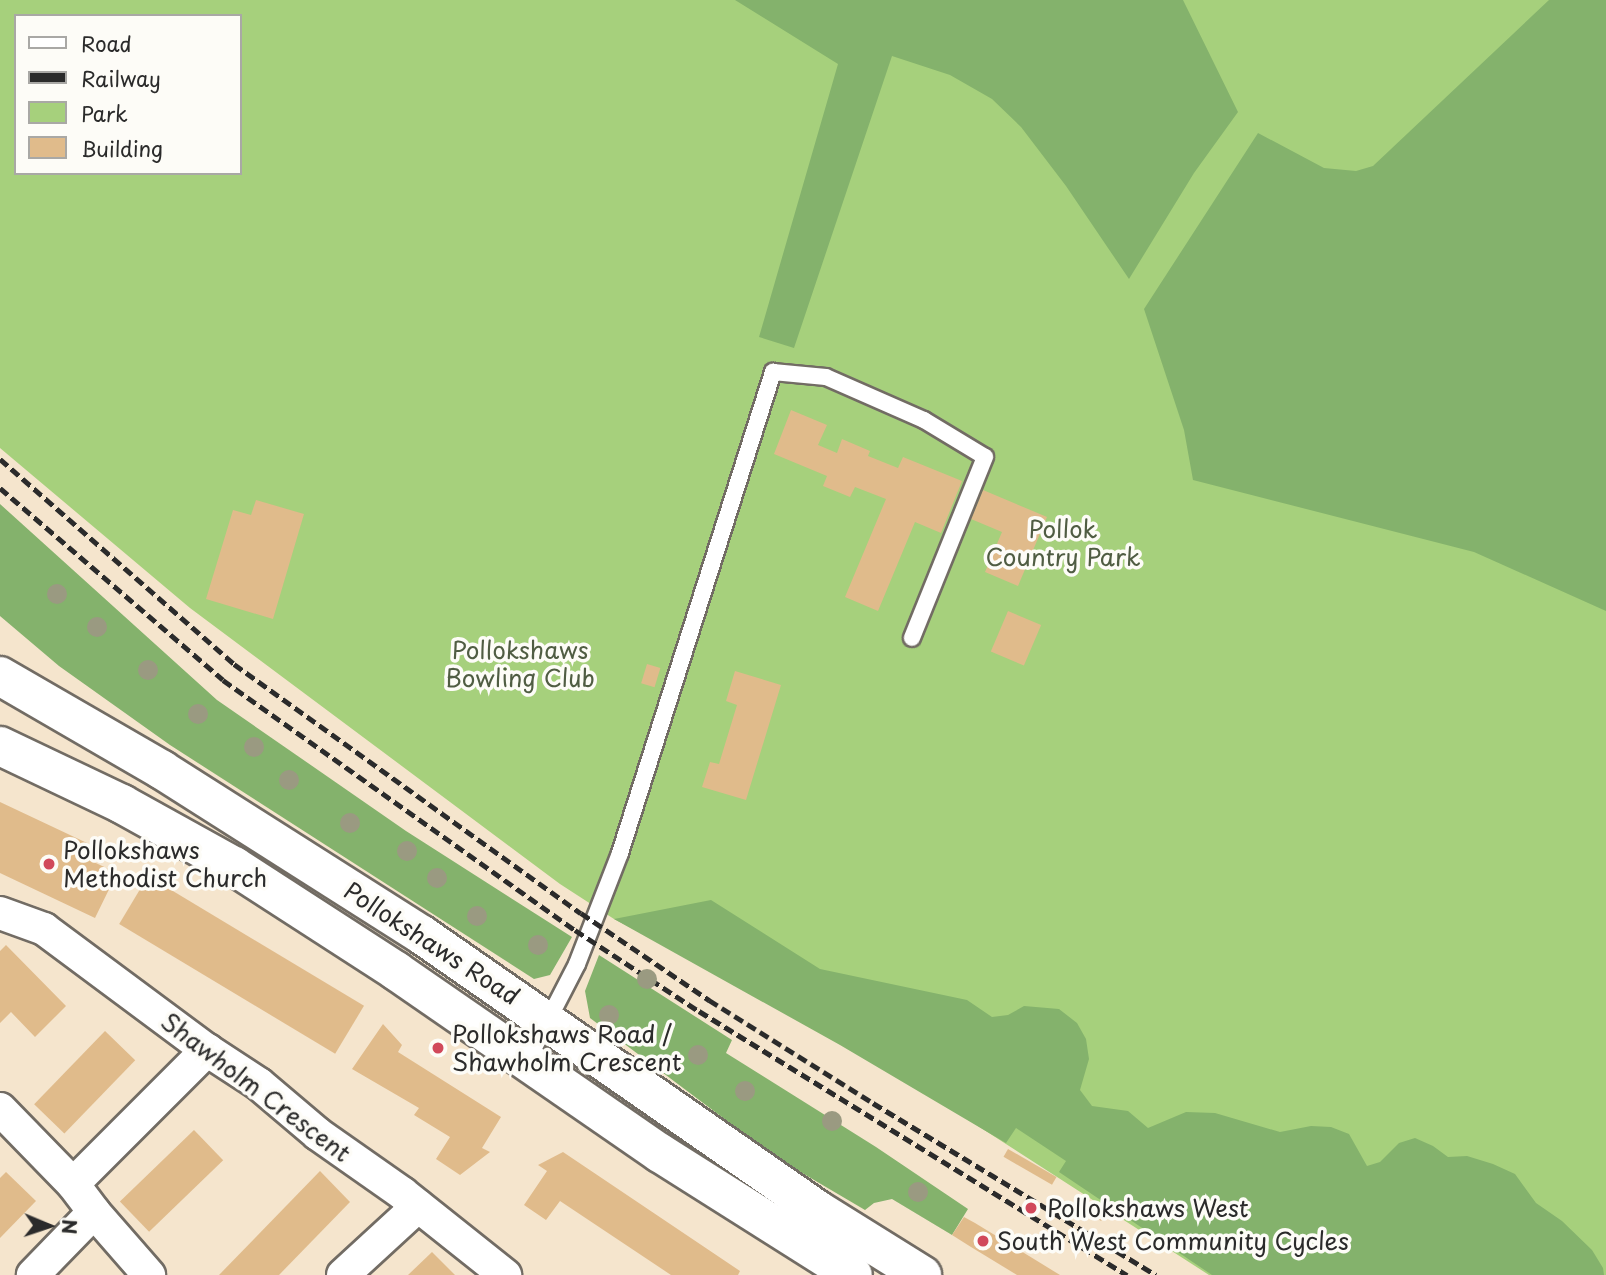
<!DOCTYPE html>
<style>
body{margin:0}
#map{position:relative;width:1606px;height:1275px;overflow:hidden;background:#f5e5cd;font-family:"Playpen Sans",sans-serif}
div>[style]{position:absolute}
[style*='--x']{left:calc(var(--x)*1px);top:calc(var(--y)*1px);width:calc(var(--w)*1px);rotate:calc(var(--a)*1deg)}
.green>*{inset:0;background:#a6d07c}
.forest>*{inset:0;background:#84b26c}
.building>*{inset:0;background:#e0bb8b;transform-origin:0 0}
.roads{filter:drop-shadow(2px 0 #726c64) drop-shadow(-2px 0 #726c64) drop-shadow(0 2px #726c64) drop-shadow(0 -2px #726c64)}
.lane>*{height:16px;margin:-8px;padding:0 8px;transform-origin:8px;border-radius:8px;background:#fff}
.street>*{height:32px;margin:-16px;padding:0 16px;transform-origin:16px;border-radius:16px;background:#fff}
.secondary>*{height:38px;margin:-19px;padding:0 19px;transform-origin:19px;border-radius:19px;background:#fff}
.rail>*{height:5px;margin-top:-2.5px;transform-origin:0;background:repeating-linear-gradient(90deg,#2b2b2b 0 10px,transparent 0 15px)}
.trees>*{width:20px;height:20px;margin:-10px;border-radius:50%;background:#9a9a81}
.dots>*{width:19px;height:19px;translate:-50% -50%;box-sizing:border-box;border:4px solid #fdfcf7;border-radius:50%}
span{translate:-50% -50%;white-space:nowrap;text-align:center;line-height:1.15;-webkit-text-stroke:7px #fdfcf7;paint-order:stroke}
.park-label{font-size:24px;color:#505d43}
.poi-label{font-size:24px;color:#2b2b2b}
.left{translate:0 -50%;text-align:left}
.street-label{font-size:24px;color:#2b2b2b}
.legend{position:absolute;left:14px;top:14px;width:228px;height:161px;box-sizing:border-box;background:#fdfcf7;border:2px solid #a9a8a5;margin:0;padding:9px 12px;list-style:none;font-size:21px;color:#2b2b2b}
.legend li{display:flex;align-items:center;gap:14px;height:35px}
.legend b{width:35px;border:2px solid #a9a8a5}
.north{position:absolute;left:14px;top:1191px;width:70px;height:70px;-webkit-text-stroke:5px #fdfcf7;paint-order:stroke;rotate:92deg;font-size:19px;font-weight:700;line-height:28px;text-align:center;color:#2b2b2b}
.north::after{content:'';display:block;margin:auto;width:24px;height:32px;background:#2b2b2b;clip-path:polygon(50% 0,100% 100%,50% 72%,0 100%)}
</style>
<div id="map">
<div class="green">
<div style="clip-path:polygon(evenodd,0 0,1606px 0,1606px 1275px,1209px 1275px,843px 1039px,614px 919px,560px 884px,190px 608px,0 448px,0 0,16px 16px,240px 16px,240px 173px,16px 173px,16px 16px)"></div>
</div>
<div class="forest">
<div style="clip-path:polygon(735px 0,1183px 0,1238px 112px,1194px 173px,1129px 279px,1066px 186px,1021px 127px,992px 99px,950px 75px,892px 56px,794px 348px,759px 337px,838px 64px)"></div>
<div style="clip-path:polygon(1549px 0,1606px 0,1606px 611px,1474px 552px,1193px 480px,1184px 430px,1144px 309px,1258px 133px,1324px 168px,1356px 171px,1373px 166px)"></div>
<div style="clip-path:polygon(0 504px,217px 700px,406px 831px,572px 937px,550px 975px,534px 979px,170px 745px,59px 666px,0 616px)"></div>
<div style="clip-path:polygon(711px 900px,820px 969px,967px 1000px,992px 1017px,1008px 1015px,1024px 1006px,1059px 1009px,1077px 1023px,1086px 1039px,1089px 1059px,1080px 1090px,1092px 1106px,1128px 1111px,1148px 1128px,1186px 1112px,1215px 1113px,1280px 1132px,1311px 1126px,1331px 1127px,1349px 1134px,1367px 1166px,1380px 1162px,1399px 1143px,1415px 1138px,1433px 1146px,1448px 1157px,1467px 1156px,1493px 1164px,1515px 1174px,1536px 1203px,1562px 1221px,1592px 1250px,1603px 1268px,1604px 1275px,1212px 1275px,1059px 1172px,1066px 1161px,1016px 1128px,1006px 1143px,840px 1045px,614px 919px)"></div>
<div style="clip-path:polygon(599px 955px,732px 1040px,726px 1053px,876px 1147px,968px 1209px,952px 1235px,892px 1199px,874px 1203px,865px 1210px,775px 1157px,590px 1018px,585px 991px)"></div>
</div>
<div class="building">
<div style="clip-path:polygon(791px 410px,827px 425px,818px 445px,837px 453px,842px 439px,870px 451px,868px 456px,898px 468px,903px 457px,962px 481px,941px 533px,915px 522px,878px 611px,845px 597px,886px 499px,855px 487px,850px 497px,823px 486px,827px 476px,774px 454px)"></div>
<div style="clip-path:polygon(983px 490px,1047px 517px,1018px 586px,985px 572px,1002px 532px,971px 519px)"></div>
<div style="clip-path:polygon(256px 500px,304px 514px,273px 619px,206px 599px,233px 510px,251px 515px)"></div>
<div style="left:1008px;top:611px;width:36px;height:44px;rotate:23deg"></div>
<div style="left:647px;top:664px;width:14px;height:20px;rotate:17deg"></div>
<div style="clip-path:polygon(735px 671px,781px 685px,746px 800px,702px 787px,710px 762px,719px 764px,737px 705px,726px 701px)"></div>
<div style="clip-path:polygon(0 802px,87px 843px,81px 856px,117px 873px,95px 918px,0 873px)"></div>
<div style="left:148px;top:876px;width:252px;height:56px;rotate:31deg"></div>
<div style="clip-path:polygon(6px 945px,66px 1006px,35px 1037px,11px 1012px,0 1023px,0 951px)"></div>
<div style="clip-path:polygon(383px 1024px,402px 1045px,398px 1052px,501px 1117px,482px 1148px,490px 1152px,460px 1175px,436px 1159px,450px 1137px,414px 1115px,419px 1108px,352px 1069px)"></div>
<div style="left:105px;top:1031px;width:42px;height:102px;rotate:44deg"></div>
<div style="left:194px;top:1130px;width:42px;height:103px;rotate:46deg"></div>
<div style="left:1008px;top:1149px;width:56px;height:9px;rotate:30deg"></div>
<div style="clip-path:polygon(563px 1152px,740px 1271px,738px 1275px,671px 1275px,560px 1201px,546px 1220px,524px 1205px,547px 1171px,538px 1165px)"></div>
<div style="clip-path:polygon(320px 1171px,350px 1202px,279px 1275px,219px 1275px)"></div>
<div style="clip-path:polygon(6px 1172px,36px 1201px,0 1238px,0 1178px)"></div>
<div style="left:1090px;top:1206px;width:17px;height:8px;rotate:28deg"></div>
<div style="clip-path:polygon(964px 1217px,975px 1223px,1060px 1275px,1017px 1275px,971px 1247px,952px 1235px)"></div>
<div style="clip-path:polygon(432px 1252px,455px 1275px,408px 1275px)"></div>
</div>
<div class="roads">
<div class="lane">
<div style="--x:527;--y:1061;--w:109;--a:-62.7"></div>
<div style="--x:577;--y:964;--w:119;--a:-68.8"></div>
<div style="--x:620;--y:853;--w:505;--a:-72.35"></div>
<div style="--x:773;--y:372;--w:53;--a:5.4"></div>
<div style="--x:826;--y:377;--w:107;--a:23.7"></div>
<div style="--x:924;--y:420;--w:71;--a:31.2"></div>
<div style="--x:985;--y:457;--w:195;--a:112"></div>
</div>
<div class="street">
<div style="--x:0;--y:913;--w:47;--a:20"></div>
<div style="--x:44;--y:929;--w:203;--a:36.6"></div>
<div style="--x:207;--y:1050;--w:62;--a:33.2"></div>
<div style="--x:259;--y:1084;--w:77;--a:40.3"></div>
<div style="--x:318;--y:1134;--w:103;--a:35.1"></div>
<div style="--x:402;--y:1193;--w:132;--a:38.5"></div>
<div style="--x:0;--y:1109;--w:105;--a:45.8"></div>
<div style="--x:73;--y:1184;--w:35;--a:53"></div>
<div style="--x:94;--y:1212;--w:88;--a:134.1"></div>
<div style="--x:73;--y:1184;--w:190;--a:-45"></div>
<div style="--x:94;--y:1212;--w:84;--a:48.9"></div>
<div style="--x:343;--y:1275;--w:102;--a:-42.6"></div>
</div>
<div class="secondary">
<div style="--x:0;--y:676;--w:187;--a:30.1"></div>
<div style="--x:162;--y:770;--w:308;--a:32.4"></div>
<div style="--x:422;--y:935;--w:480;--a:34.8"></div>
<div style="--x:816;--y:1209;--w:125;--a:31.9"></div>
<div style="--x:0;--y:746;--w:135;--a:25.4"></div>
<div style="--x:122;--y:804;--w:128;--a:29"></div>
<div style="--x:234;--y:866;--w:193;--a:32.9"></div>
<div style="--x:396;--y:971;--w:321;--a:34.6"></div>
<div style="--x:660;--y:1153;--w:228;--a:32.3"></div>
</div>
</div>
<div class="rail">
<div style="--x:0;--y:459;--w:311;--a:41.2"></div>
<div style="--x:234;--y:664;--w:427;--a:35.7"></div>
<div style="--x:581;--y:913;--w:155;--a:34.2"></div>
<div style="--x:709;--y:1000;--w:194;--a:32.1"></div>
<div style="--x:873;--y:1103;--w:331;--a:31.3"></div>
<div style="--x:0;--y:488;--w:294;--a:40.7"></div>
<div style="--x:223;--y:680;--w:432;--a:35.4"></div>
<div style="--x:575;--y:930;--w:148;--a:33.2"></div>
<div style="--x:699;--y:1011;--w:503;--a:31.67"></div>
</div>
<div class="trees">
<div style="left:57px;top:594px"></div>
<div style="left:97px;top:627px"></div>
<div style="left:148px;top:670px"></div>
<div style="left:198px;top:714px"></div>
<div style="left:254px;top:747px"></div>
<div style="left:289px;top:780px"></div>
<div style="left:350px;top:823px"></div>
<div style="left:407px;top:851px"></div>
<div style="left:437px;top:878px"></div>
<div style="left:477px;top:916px"></div>
<div style="left:538px;top:945px"></div>
<div style="left:647px;top:979px"></div>
<div style="left:609px;top:1015px"></div>
<div style="left:698px;top:1055px"></div>
<div style="left:745px;top:1091px"></div>
<div style="left:832px;top:1121px"></div>
<div style="left:918px;top:1192px"></div>
</div>
<div class="dots">
<div style="left:49px;top:864px;background:#d1495b"></div>
<div style="left:438px;top:1048px;background:#d1495b"></div>
<div style="left:1031px;top:1208px;background:#d1495b"></div>
<div style="left:983px;top:1241px;background:#d1495b"></div>
</div>
<div class="park-label">
<span style="left:1063px;top:543px">Pollok<br>Country Park</span>
<span style="left:520px;top:664px">Pollokshaws<br>Bowling Club</span>
</div>
<div class="poi-label">
<span class="left" style="left:63px;top:864px">Pollokshaws<br>Methodist Church</span>
<span class="left" style="left:452px;top:1048px">Pollokshaws Road /<br>Shawholm Crescent</span>
<span class="left" style="left:1047px;top:1208px">Pollokshaws West</span>
<span class="left" style="left:997px;top:1241px">South West Community Cycles</span>
</div>
<div class="street-label">
<span style="left:432px;top:943px;rotate:33deg">Pollokshaws Road</span>
<span style="left:256px;top:1087px;rotate:37deg">Shawholm Crescent</span>
</div>
<ul class="legend">
<li><b style="height:9px;background:#fff"></b>Road</li>
<li><b style="height:9px;background:#2b2b2b"></b>Railway</li>
<li><b style="height:19px;background:#a6d07c"></b>Park</li>
<li><b style="height:19px;background:#e0bb8b"></b>Building</li>
</ul>
<div class="north">N</div>
</div>
